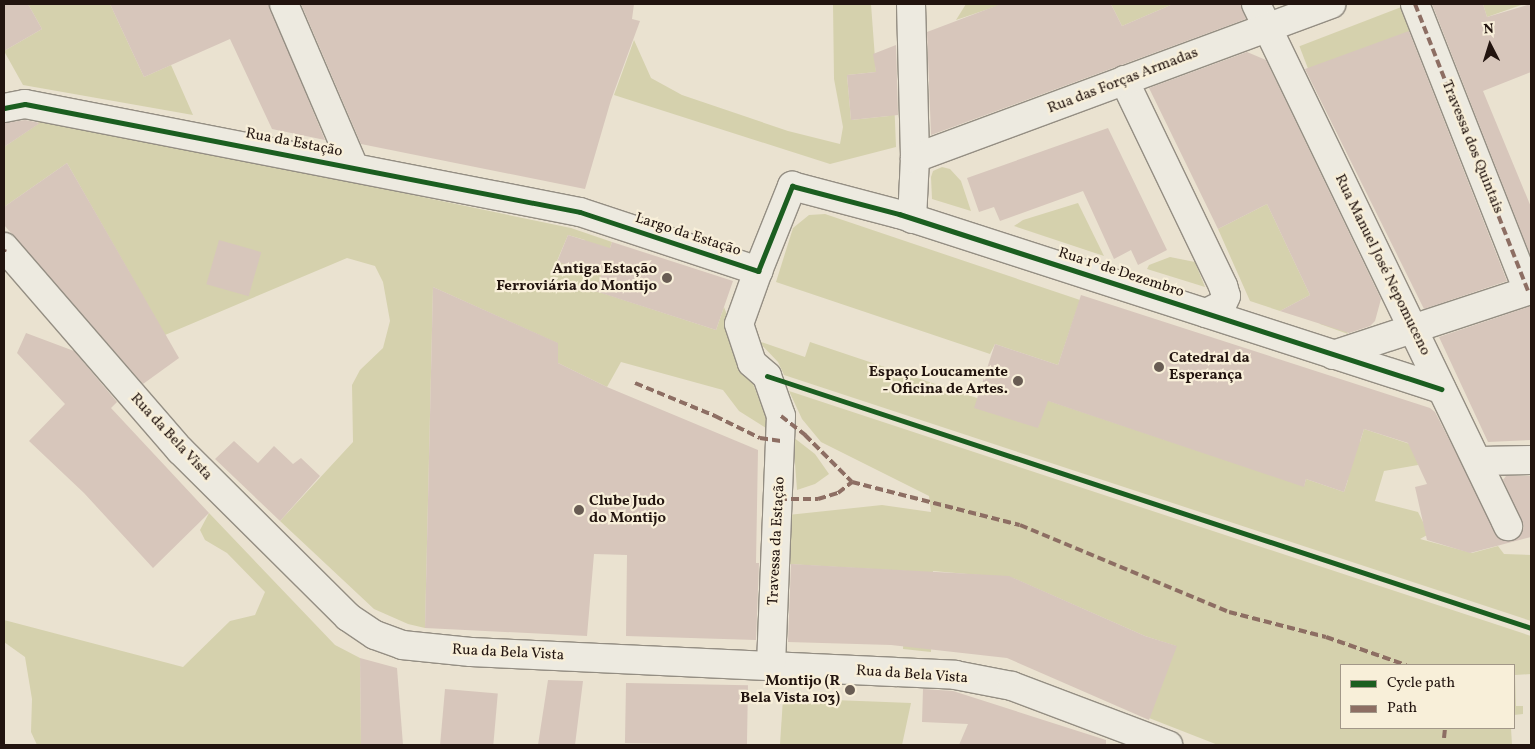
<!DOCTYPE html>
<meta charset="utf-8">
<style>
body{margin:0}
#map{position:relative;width:1535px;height:749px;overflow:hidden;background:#eae2d0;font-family:Vollkorn,serif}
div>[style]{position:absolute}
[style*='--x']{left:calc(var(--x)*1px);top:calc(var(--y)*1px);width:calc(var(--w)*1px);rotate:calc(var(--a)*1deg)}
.green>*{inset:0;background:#d5d1ad;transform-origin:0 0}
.building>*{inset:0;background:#d7c6bb;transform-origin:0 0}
.roads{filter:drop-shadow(1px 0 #948e83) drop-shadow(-1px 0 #948e83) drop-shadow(0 1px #948e83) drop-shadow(0 -1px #948e83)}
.street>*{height:28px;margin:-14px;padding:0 14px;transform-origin:14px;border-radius:14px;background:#edeae0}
.quiet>*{height:4px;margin-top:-2px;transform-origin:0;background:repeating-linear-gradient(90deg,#8d6e63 0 8px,transparent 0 12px)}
.cycleway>*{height:5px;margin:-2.5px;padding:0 2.5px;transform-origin:2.5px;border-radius:2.5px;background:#1b5e20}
.dots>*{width:14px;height:14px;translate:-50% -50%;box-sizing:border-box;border:2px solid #f8efd9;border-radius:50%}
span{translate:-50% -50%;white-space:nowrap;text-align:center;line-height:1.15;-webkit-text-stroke:4.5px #f8efd9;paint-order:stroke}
.street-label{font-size:15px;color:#22140f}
.poi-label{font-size:15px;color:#22140f;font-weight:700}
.right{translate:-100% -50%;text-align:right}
.left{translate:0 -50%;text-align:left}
.frame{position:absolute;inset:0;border:5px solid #22140f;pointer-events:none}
.legend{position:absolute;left:1340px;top:664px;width:175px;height:65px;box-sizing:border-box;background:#f8efd9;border:1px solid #a29788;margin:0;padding:6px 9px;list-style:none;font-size:15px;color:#22140f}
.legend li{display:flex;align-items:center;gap:10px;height:25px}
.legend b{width:25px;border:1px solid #a29788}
.north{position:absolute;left:1465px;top:20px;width:50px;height:50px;-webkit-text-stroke:4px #f8efd9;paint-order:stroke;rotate:355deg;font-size:14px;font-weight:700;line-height:20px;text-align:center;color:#22140f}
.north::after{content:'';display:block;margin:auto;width:18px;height:22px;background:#22140f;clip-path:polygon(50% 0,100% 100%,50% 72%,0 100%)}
</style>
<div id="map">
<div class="green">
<div style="clip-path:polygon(28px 4px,110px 4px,144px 77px,171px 65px,193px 115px,23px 85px,4px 51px,42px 29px)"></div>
<div style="clip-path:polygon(833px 4px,871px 4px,876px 72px,847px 75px,851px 120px,889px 116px,882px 72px,893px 72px,896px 147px,830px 164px,614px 95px,634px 40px,651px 78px,682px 95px,788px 131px,840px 144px,843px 127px,834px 79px)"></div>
<div style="clip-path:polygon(966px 4px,1003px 4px,956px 20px)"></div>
<div style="clip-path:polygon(1111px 4px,1173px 4px,1122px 26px)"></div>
<div style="clip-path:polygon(1483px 4px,1524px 4px,1487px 17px)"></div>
<div style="left:1404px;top:6px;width:26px;height:112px;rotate:69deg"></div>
<div style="clip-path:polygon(evenodd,37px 117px,571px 228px,612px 242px,596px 291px,716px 330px,724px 307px,771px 431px,739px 411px,723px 390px,621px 362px,607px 387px,558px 363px,557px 343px,433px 287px,425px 628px,408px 624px,374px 609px,280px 521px,353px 442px,352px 385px,360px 370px,383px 348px,390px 321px,383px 282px,375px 266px,347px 258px,165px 335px,67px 163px,4px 207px,4px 147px,38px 124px,37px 117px,568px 235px,585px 240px,575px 266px,557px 261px,568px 235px)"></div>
<div style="clip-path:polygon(942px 167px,950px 169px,961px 181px,971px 211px,932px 199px,931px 177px,933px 171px)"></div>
<div style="clip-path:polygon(1078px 203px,1104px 256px,1014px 226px,1023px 220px)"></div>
<div style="clip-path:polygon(1267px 204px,1310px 295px,1326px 287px,1348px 334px,1320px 324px,1310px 295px,1280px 311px,1250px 301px,1218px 229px)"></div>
<div style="clip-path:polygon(825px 214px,1080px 300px,1058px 365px,995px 344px,990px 354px,776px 282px,793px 228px,809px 215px)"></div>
<div style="clip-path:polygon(1170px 257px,1195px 262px,1205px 287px,1147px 269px,1149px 265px)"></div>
<div style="clip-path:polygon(758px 341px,805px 357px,810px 342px,977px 398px,1038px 427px,1046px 400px,1304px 486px,1306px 479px,1344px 492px,1348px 480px,1329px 473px,1340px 437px,1360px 442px,1364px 429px,1416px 446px,1418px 465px,1384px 471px,1375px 501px,1418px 512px,1429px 534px,1420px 539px,1472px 553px,1498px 546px,1504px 554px,1531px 555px,1531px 621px,784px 375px,778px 362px)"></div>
<div style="clip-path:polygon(789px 391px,1531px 636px,1531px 674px,1515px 675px,1516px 706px,1523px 706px,1523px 714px,1514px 715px,1514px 665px,1341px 665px,1341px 728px,1511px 728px,1512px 745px,1218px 745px,1149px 718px,1176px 646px,1145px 636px,1013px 578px,933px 571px,931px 652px,903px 649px,907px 571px,788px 564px,788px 515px,882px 505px,931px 512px,929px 496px,821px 442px,802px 419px)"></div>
<div style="clip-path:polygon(793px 437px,815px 454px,829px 474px,815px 484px,797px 490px)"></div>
<div style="clip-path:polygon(209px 513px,335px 645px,360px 658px,361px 745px,37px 745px,31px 732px,32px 699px,25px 657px,4px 642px,4px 620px,183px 667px,230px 621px,255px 615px,265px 592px,227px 553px,205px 540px,200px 530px)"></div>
<div style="clip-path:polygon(783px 698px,911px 703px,902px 745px,780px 745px)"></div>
</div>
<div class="building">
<div style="clip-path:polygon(4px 4px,28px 4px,42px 29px,4px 51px)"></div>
<div style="clip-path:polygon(110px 4px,269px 4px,325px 140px,272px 129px,230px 39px,144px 77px)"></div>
<div style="clip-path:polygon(301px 4px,634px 4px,632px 19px,640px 21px,611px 100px,585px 189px,361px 144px)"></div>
<div style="clip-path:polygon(1001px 4px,1111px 4px,1122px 26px,1173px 4px,1241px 4px,1246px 19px,931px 135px,927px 32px)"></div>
<div style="clip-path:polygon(1432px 4px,1483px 4px,1487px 17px,1531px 4px,1531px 72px,1483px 91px,1531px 207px,1531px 257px)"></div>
<div style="clip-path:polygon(1409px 31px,1507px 281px,1424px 309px,1305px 69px)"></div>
<div style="clip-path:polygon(896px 45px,898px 115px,851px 120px,847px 75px,876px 72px,873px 54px)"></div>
<div style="clip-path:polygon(1247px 52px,1266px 60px,1381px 299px,1375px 321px,1370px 326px,1349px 333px,1280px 311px,1310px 295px,1267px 204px,1218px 229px,1149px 88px)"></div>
<div style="clip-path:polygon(25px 120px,40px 123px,4px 147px,4px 123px)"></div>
<div style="clip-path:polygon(1108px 128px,1167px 250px,1138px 265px,1131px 250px,1114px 259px,1083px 191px,1000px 221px,994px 207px,979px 212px,967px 178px)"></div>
<div style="clip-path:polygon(67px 163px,179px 358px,143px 384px,4px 225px,4px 207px)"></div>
<div style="clip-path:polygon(568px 235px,610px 248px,612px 242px,733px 281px,716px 330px,595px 291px,602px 273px,557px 262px)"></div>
<div style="left:219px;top:240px;width:44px;height:46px;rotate:16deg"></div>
<div style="clip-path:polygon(433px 287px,558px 343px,558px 363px,607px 387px,758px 450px,756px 563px,759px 563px,756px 640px,626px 636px,627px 555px,594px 554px,587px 636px,425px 628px)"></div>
<div style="clip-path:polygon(1081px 295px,1430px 408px,1435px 412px,1500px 539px,1515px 540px,1524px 527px,1503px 480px,1506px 476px,1531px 476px,1531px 537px,1470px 553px,1427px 540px,1415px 487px,1427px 484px,1408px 443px,1364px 429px,1344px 492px,1306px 479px,1304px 487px,1048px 401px,1038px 428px,974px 408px,995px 344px,1058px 365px)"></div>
<div style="clip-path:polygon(1531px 306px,1531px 440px,1488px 442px,1439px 337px)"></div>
<div style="clip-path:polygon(26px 333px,74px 351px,117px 402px,111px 408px,209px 513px,153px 568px,84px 493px,29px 441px,65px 404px,17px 353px)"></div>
<div style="clip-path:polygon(234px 441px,258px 463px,274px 446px,293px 464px,301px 458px,320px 476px,280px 521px,215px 459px)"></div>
<div style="clip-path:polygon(791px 564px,1009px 576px,1145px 636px,1177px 646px,1149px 720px,1007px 658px,891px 645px,788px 642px)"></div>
<div style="clip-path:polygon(360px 658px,397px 668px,403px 745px,361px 745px)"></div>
<div style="clip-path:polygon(548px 680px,583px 681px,575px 745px,538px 745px)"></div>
<div style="left:626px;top:683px;width:122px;height:60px;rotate:1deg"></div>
<div style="left:445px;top:689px;width:53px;height:56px;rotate:5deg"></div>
<div style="clip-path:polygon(923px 689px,953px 691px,1106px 740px,1106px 745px,959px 745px,968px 724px,922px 722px)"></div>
</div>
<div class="roads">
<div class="street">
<div style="--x:284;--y:4;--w:177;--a:66.8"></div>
<div style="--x:911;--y:4;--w:154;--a:88.5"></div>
<div style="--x:915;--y:158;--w:61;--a:92.8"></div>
<div style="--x:1256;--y:4;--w:580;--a:64.23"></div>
<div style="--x:1415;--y:4;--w:308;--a:68.5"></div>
<div style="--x:1124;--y:80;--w:229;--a:64.3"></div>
<div style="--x:1223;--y:286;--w:10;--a:73"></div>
<div style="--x:1226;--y:296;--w:10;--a:114"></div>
<div style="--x:1222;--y:305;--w:18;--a:153"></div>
<div style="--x:4;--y:108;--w:21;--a:-11"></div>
<div style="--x:25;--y:104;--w:565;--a:11.01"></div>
<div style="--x:580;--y:212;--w:188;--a:18.3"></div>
<div style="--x:758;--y:271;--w:92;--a:-68.2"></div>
<div style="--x:792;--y:186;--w:111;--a:14.7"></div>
<div style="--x:899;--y:214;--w:570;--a:17.89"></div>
<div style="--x:915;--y:158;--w:444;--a:-20.3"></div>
<div style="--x:4;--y:247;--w:269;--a:49.1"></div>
<div style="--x:180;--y:450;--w:237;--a:44.8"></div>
<div style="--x:348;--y:617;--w:32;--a:34"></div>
<div style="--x:375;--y:635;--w:29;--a:20"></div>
<div style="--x:402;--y:645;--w:69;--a:5.8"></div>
<div style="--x:471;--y:652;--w:485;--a:2.7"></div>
<div style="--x:955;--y:675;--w:58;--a:10.9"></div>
<div style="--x:1012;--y:686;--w:167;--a:20.7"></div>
<div style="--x:758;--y:271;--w:56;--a:109.7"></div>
<div style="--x:739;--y:324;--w:41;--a:71.6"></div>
<div style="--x:752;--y:363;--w:20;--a:41"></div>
<div style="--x:767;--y:376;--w:42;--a:70.7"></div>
<div style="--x:781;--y:416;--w:250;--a:92.3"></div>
<div style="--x:1333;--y:355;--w:208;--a:-18.2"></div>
<div style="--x:1478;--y:461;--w:53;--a:-1.1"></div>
</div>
</div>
<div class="quiet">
<div style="--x:1415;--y:4;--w:308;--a:68.5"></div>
<div style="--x:4;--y:252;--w:3;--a:-72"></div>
<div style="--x:635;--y:383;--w:87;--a:22.4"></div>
<div style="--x:715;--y:416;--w:50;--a:26.1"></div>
<div style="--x:760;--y:438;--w:21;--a:8"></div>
<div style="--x:781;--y:416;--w:31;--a:38"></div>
<div style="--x:805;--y:435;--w:66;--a:45"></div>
<div style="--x:852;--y:482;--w:173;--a:14.4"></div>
<div style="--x:1020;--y:525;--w:226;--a:22.6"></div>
<div style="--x:1229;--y:612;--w:100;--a:14.5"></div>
<div style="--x:1326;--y:637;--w:85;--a:19.3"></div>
<div style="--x:779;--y:499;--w:39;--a:0"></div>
<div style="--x:818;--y:499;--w:21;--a:-17"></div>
<div style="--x:838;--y:493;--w:18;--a:-38"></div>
<div style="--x:1444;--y:738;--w:10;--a:-84"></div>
</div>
<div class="cycleway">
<div style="--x:4;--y:108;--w:21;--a:-11"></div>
<div style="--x:25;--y:104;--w:565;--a:11.01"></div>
<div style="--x:580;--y:212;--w:188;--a:18.3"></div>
<div style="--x:758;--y:271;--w:92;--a:-68.2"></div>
<div style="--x:792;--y:186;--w:111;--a:14.7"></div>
<div style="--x:899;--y:214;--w:570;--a:17.89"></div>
<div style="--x:767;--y:376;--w:804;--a:18.25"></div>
</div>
<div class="dots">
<div style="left:667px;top:278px;background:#685c53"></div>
<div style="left:1159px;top:367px;background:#685c53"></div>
<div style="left:1018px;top:381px;background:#685c53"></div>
<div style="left:579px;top:510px;background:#685c53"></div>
<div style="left:850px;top:690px;background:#685c53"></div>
</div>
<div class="street-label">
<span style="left:1123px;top:81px;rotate:-21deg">Rua das Forças Armadas</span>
<span style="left:294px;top:143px;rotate:11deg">Rua da Estação</span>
<span style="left:1472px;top:147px;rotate:68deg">Travessa dos Quintais</span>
<span style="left:688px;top:235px;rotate:18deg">Largo da Estação</span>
<span style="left:1382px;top:265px;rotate:64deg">Rua Manuel José Nepomuceno</span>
<span style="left:1121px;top:273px;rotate:18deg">Rua 1º de Dezembro</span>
<span style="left:171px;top:437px;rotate:47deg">Rua da Bela Vista</span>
<span style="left:777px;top:541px;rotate:-87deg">Travessa da Estação</span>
<span style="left:508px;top:653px;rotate:3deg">Rua da Bela Vista</span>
<span style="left:912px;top:675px;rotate:4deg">Rua da Bela Vista</span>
</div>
<div class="poi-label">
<span class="right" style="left:657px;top:278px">Antiga Estação<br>Ferroviária do Montijo</span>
<span class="left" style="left:1169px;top:367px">Catedral da<br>Esperança</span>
<span class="right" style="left:1008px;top:381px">Espaço Loucamente<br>- Oficina de Artes.</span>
<span class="left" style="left:589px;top:510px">Clube Judo<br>do Montijo</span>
<span class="right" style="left:840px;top:690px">Montijo (R<br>Bela Vista 103)</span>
</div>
<div class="frame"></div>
<ul class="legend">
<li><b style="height:6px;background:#1b5e20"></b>Cycle path</li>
<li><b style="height:6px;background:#8d6e63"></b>Path</li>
</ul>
<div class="north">N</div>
</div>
